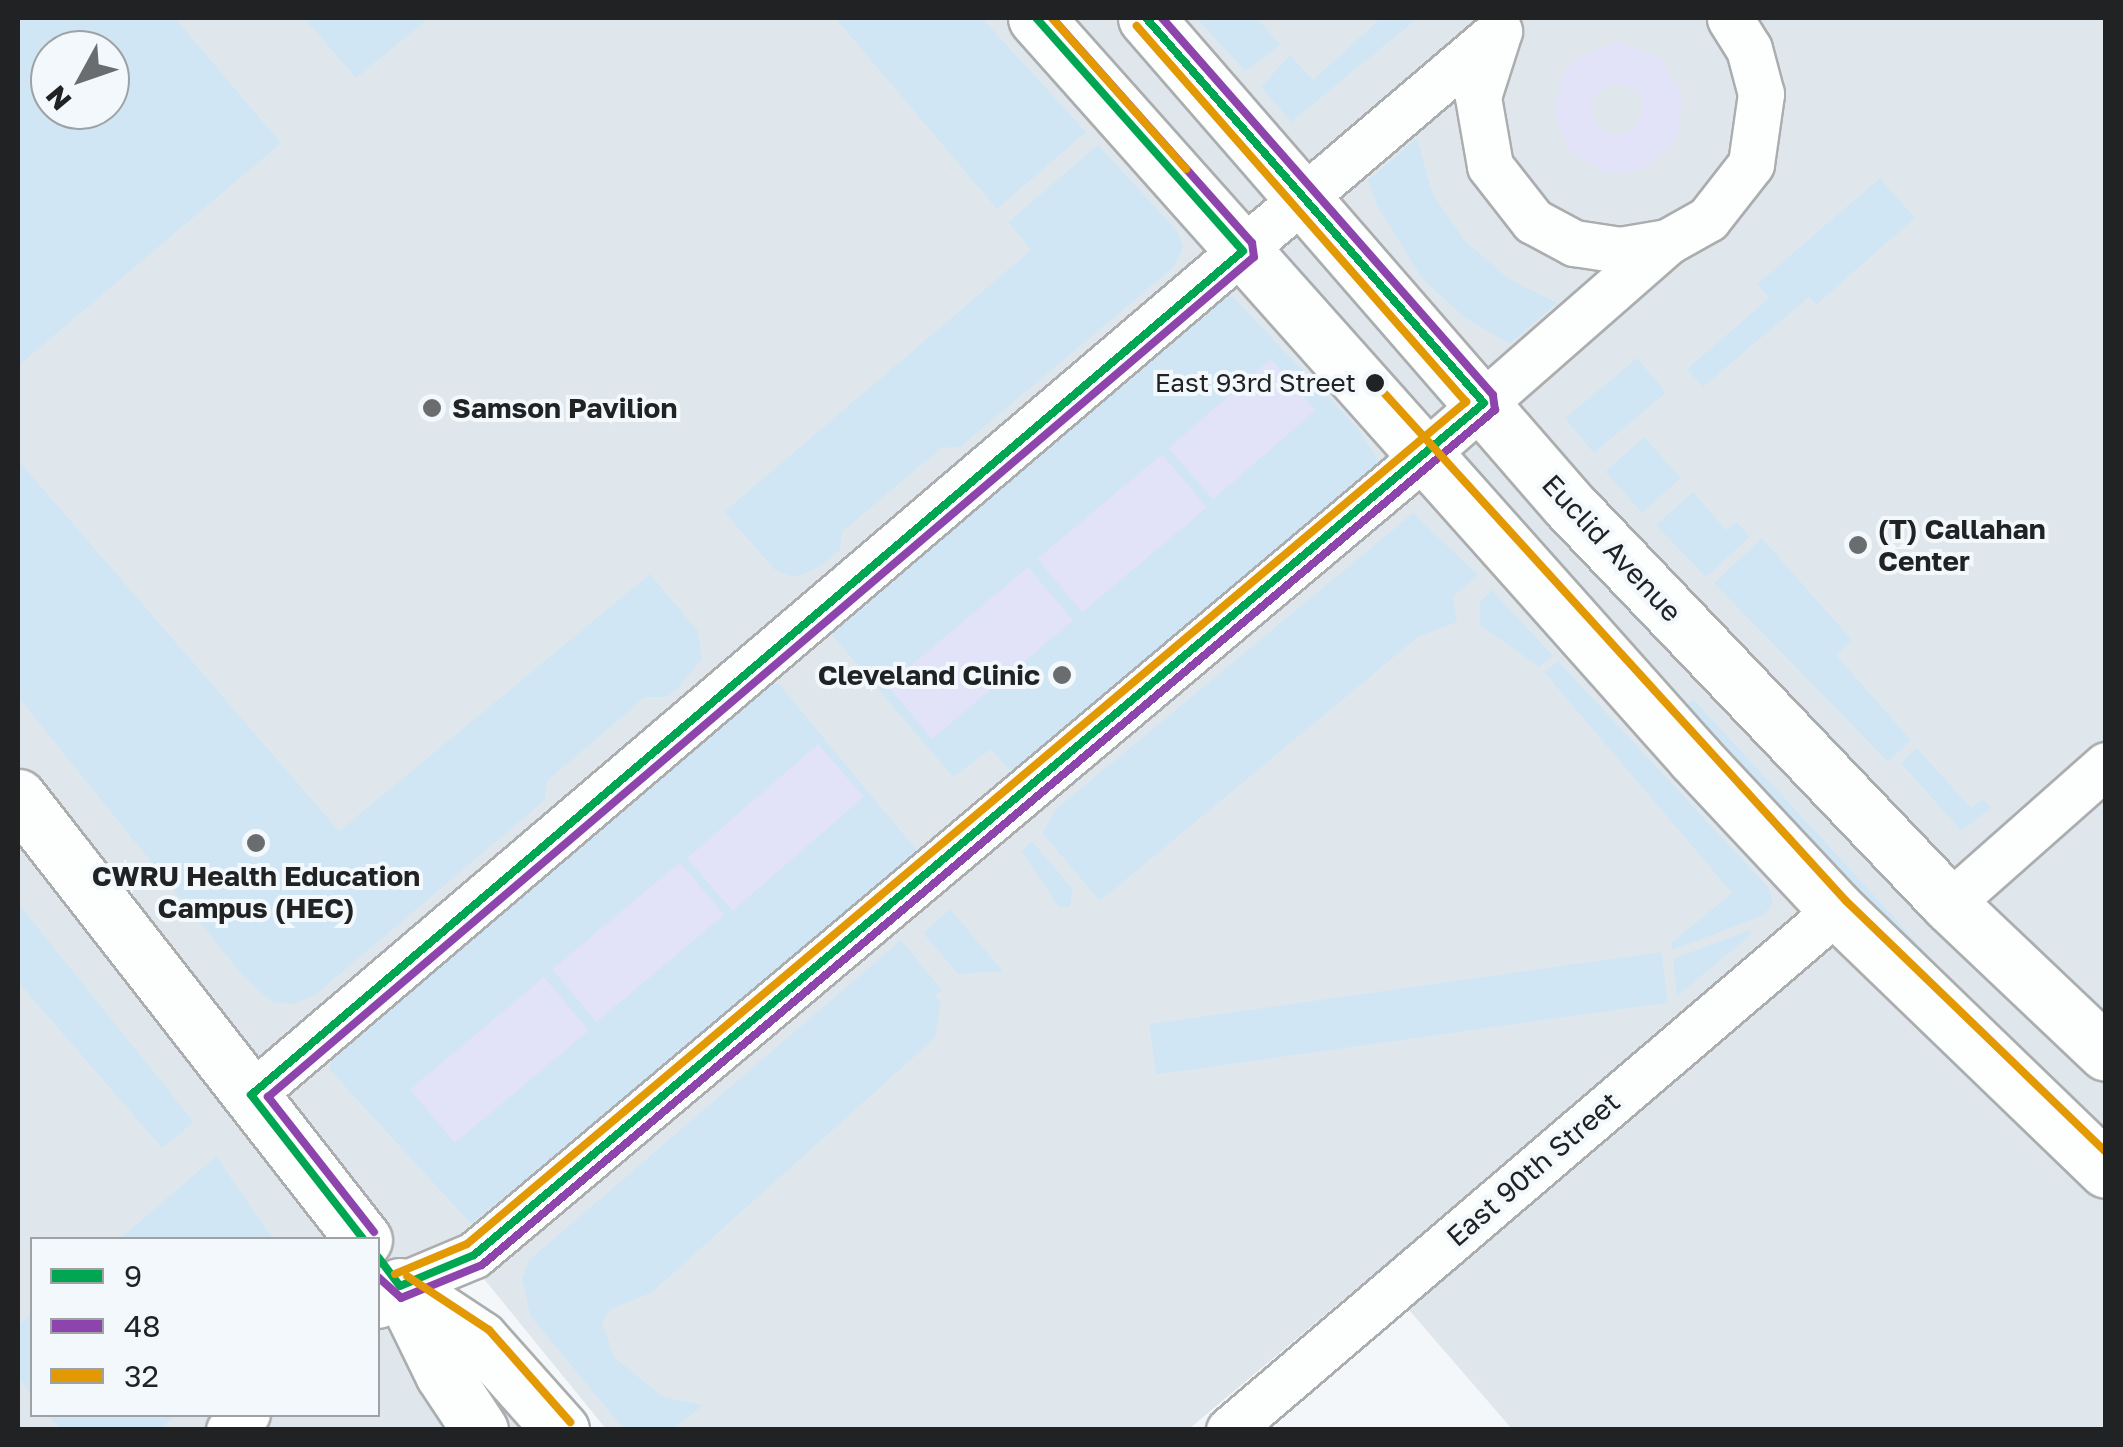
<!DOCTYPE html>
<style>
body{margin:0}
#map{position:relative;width:2123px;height:1447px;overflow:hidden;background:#f4f7f9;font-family:"Golos Text",sans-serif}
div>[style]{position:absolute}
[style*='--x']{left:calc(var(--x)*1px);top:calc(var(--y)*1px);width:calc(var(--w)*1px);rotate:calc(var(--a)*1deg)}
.built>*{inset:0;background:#e0e7ec}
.green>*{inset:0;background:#d0e6f4;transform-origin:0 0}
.water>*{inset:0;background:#e2e2f8;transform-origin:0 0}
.roads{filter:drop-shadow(2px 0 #abadae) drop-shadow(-2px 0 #abadae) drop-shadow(0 2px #abadae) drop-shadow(0 -2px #abadae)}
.minor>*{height:45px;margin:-22.5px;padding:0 22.5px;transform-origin:22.5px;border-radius:22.5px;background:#fdfefe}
.major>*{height:55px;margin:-27.5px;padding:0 27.5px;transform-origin:27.5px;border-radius:27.5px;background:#fdfefe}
.bus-1>*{height:8px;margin:-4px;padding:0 4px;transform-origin:4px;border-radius:4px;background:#00a651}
.bus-2>*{height:8px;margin:-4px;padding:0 4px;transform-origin:4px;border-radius:4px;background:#8e44ad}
.bus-3>*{height:8px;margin:-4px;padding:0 4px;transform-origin:4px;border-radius:4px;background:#e29904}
.dots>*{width:28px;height:28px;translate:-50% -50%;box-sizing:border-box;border:5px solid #f2f8fb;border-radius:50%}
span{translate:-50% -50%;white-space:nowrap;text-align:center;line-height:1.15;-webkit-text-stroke:8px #f2f8fb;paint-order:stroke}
.bus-label{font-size:26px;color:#202224}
.right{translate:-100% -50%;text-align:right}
.poi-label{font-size:28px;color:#202224;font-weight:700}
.left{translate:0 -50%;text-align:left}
.street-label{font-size:28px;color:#202224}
.frame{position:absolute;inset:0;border:20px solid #202224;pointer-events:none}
.legend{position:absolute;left:30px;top:1237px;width:350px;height:180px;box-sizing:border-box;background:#f2f8fb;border:2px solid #9ea2a5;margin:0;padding:12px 18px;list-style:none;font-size:30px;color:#202224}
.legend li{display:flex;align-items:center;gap:20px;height:50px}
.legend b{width:50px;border:2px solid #9ea2a5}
.north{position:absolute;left:30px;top:30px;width:100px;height:100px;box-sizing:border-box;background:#f2f8fb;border:2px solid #9ea2a5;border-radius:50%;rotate:230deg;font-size:28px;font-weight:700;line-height:40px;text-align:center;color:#202224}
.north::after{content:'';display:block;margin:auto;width:35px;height:45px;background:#6a6d6f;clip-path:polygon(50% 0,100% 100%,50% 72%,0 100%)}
</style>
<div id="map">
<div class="built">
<div style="clip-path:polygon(evenodd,18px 18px,2105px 18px,2105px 1429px,1512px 1429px,1376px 1272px,1189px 1429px,606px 1429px,467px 1258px,402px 1286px,561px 1429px,18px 1429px,18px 18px,50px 50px,110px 50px,110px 110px,50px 110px,50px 50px,18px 18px,32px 1240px,378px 1240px,378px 1414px,32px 1414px,32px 1240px)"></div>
</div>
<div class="green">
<div style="clip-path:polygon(evenodd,18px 18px,175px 18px,281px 143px,18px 366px,18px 18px,50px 50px,110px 50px,110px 110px,50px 110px,50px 50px)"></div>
<div style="clip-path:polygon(304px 18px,429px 18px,356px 78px)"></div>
<div style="clip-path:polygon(835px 18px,982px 18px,1086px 132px,997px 209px)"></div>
<div style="clip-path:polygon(1196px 18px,1257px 18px,1280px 45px,1245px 71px)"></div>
<div style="clip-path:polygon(1381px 18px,1418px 18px,1291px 122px,1261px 87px,1290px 55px,1313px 80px)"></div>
<div style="clip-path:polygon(1417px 138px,1432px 193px,1464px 240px,1509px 279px,1557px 303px,1510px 344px,1464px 317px,1422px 278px,1377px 206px,1368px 180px)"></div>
<div style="clip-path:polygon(1098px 145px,1178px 232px,1183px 247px,1175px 266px,960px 447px,941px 448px,842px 532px,840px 550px,818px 568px,794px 577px,775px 570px,724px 512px,1031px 250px,1008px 222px)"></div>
<div style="clip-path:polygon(1880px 178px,1915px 218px,1816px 305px,1809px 297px,1703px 387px,1687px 369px,1769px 298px,1757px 284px)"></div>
<div style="clip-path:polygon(1230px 294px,1355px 425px,1380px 462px,1012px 773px,991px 749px,953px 777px,831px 634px)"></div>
<div style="left:1637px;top:358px;width:45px;height:94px;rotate:50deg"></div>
<div style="left:1644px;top:437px;width:55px;height:52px;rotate:48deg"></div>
<div style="clip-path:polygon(18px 460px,339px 831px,650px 574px,698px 631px,702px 659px,678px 688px,666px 697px,645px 697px,547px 781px,545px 800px,314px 996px,293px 1004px,272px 1002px,244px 977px,18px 697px)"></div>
<div style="clip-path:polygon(1693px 492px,1726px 530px,1737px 522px,1750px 537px,1706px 577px,1656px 525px)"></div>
<div style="clip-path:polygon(1413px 513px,1478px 575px,1453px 597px,1457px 622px,1418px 637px,1100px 901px,1042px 833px,1056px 809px)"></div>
<div style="clip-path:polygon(1762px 538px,1852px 640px,1836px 655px,1911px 740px,1888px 762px,1714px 583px)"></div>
<div style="clip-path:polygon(1492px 590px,1553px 656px,1539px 667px,1480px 625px,1480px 601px)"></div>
<div style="clip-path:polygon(1558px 661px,1769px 888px,1773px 904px,1762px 916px,1672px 950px,1671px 943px,1732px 893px,1544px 672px)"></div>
<div style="clip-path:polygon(771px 684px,779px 684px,919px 853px,471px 1224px,329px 1069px,334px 1057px)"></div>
<div style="clip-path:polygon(1693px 699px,1885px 907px,1987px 1023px,1679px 712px)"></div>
<div style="clip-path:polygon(1917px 748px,1971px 808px,1983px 799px,1991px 808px,1961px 831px,1901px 763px)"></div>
<div style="clip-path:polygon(1032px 841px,1073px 889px,1070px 907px,1059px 907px,1021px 851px)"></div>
<div style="clip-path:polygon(18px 903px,194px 1122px,162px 1148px,18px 982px)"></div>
<div style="clip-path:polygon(950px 909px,1003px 971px,958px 974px,923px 933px)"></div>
<div style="clip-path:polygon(1749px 930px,1752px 934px,1677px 996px,1673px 959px)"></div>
<div style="clip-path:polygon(901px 940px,942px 990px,935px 996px,941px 1003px,935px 1038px,651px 1293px,611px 1309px,602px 1322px,614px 1357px,663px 1397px,703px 1405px,673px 1429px,624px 1429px,531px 1317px,522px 1280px,529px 1260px)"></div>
<div style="left:1661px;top:952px;width:51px;height:517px;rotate:82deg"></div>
<div style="clip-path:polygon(216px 1156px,273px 1239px,119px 1239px,131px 1229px)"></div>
<div style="clip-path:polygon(32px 1313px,32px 1395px,18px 1377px,18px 1326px)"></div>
<div style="clip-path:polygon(48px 1415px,176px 1415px,158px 1430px,61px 1429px)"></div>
</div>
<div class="water">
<div style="clip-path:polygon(evenodd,1619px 42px,1660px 58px,1683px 95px,1677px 139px,1645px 168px,1625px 173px,1604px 172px,1569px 150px,1554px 112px,1564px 73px,1578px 57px,1619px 42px,1614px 82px,1637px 90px,1644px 106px,1635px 129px,1619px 135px,1601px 130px,1591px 114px,1594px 96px,1614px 82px)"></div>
<div style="left:1271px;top:359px;width:68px;height:136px;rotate:49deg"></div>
<div style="left:1162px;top:454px;width:70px;height:163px;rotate:50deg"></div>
<div style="left:1028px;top:567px;width:70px;height:184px;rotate:50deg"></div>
<div style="left:818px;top:744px;width:70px;height:174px;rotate:49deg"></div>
<div style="left:680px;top:862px;width:69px;height:167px;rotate:50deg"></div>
<div style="left:544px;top:977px;width:70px;height:175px;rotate:50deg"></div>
</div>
<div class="roads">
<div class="minor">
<div style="--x:1499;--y:31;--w:69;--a:107.7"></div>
<div style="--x:1478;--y:97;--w:70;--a:80.1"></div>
<div style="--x:1490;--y:166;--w:70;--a:52"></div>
<div style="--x:1533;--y:221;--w:47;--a:28.2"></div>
<div style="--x:1574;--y:243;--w:47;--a:8.7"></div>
<div style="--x:1620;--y:250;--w:48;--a:-9.7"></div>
<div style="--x:1667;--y:242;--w:47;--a:-29.3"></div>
<div style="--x:1708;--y:219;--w:70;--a:-52"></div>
<div style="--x:1751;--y:164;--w:71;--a:-81.9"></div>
<div style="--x:1761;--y:94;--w:47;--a:-104.9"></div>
<div style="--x:1749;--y:49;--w:36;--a:-122"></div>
<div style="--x:1949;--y:904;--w:210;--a:-41.5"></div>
<div style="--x:251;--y:1095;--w:1640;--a:-40.45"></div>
<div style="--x:378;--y:1305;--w:29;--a:-41"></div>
<div style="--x:400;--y:1286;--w:80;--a:-22.7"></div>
<div style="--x:474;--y:1255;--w:1210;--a:-40.07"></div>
<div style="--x:1400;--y:476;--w:355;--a:-41.2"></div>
<div style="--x:229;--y:1430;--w:24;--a:-42"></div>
<div style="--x:1229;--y:1430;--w:800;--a:-40.54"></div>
</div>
<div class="major">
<div style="--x:1036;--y:18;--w:991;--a:48.31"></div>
<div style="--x:1695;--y:758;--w:208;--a:46.9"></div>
<div style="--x:1837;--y:910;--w:374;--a:44"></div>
<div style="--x:1146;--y:18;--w:644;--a:49.03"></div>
<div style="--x:1568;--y:504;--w:552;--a:46.39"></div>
<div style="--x:1949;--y:904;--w:216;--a:43.5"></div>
<div style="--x:18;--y:797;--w:562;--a:52.01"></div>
<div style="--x:400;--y:1286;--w:96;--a:33.5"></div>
<div style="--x:480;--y:1339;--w:122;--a:48.3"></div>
<div style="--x:401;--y:1288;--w:96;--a:64"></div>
<div style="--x:443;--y:1374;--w:67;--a:56.5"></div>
</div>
</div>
<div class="bus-1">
<div style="--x:364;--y:1240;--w:184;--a:-127.9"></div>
<div style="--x:251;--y:1095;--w:1302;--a:-40.39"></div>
<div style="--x:1243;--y:251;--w:312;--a:-131.6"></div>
<div style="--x:378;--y:1257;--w:36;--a:53"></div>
<div style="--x:400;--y:1286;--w:80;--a:-22.7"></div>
<div style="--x:474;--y:1255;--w:1321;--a:-40.15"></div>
<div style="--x:1484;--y:403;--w:512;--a:-131.28"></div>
</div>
<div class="bus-2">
<div style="--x:374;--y:1232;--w:172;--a:-128.1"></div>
<div style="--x:268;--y:1097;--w:1295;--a:-40.43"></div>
<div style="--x:1254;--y:257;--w:14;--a:-98"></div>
<div style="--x:1252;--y:243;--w:301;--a:-131.6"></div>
<div style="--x:378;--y:1277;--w:31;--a:42"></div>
<div style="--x:401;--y:1298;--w:87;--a:-22.2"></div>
<div style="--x:482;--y:1265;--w:1326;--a:-40.17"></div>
<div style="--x:1495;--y:410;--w:15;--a:-98"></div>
<div style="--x:1493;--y:395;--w:502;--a:-131.28"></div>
</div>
<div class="bus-3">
<div style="--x:1052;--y:18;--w:202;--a:48.4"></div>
<div style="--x:1375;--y:383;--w:700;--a:47.72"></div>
<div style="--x:1846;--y:901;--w:361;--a:44"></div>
<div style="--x:395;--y:1274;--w:78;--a:-22.6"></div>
<div style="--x:467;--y:1244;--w:1307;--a:-40.13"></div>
<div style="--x:1466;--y:402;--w:500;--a:-131.2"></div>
<div style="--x:407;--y:1276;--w:98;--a:33.4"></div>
<div style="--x:489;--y:1330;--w:123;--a:48.6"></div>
</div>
<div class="dots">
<div style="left:1375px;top:383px;background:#202224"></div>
<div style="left:432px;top:408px;background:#6a6d6f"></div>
<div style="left:1858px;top:545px;background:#6a6d6f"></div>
<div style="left:1062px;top:675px;background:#6a6d6f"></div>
<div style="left:256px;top:843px;background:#6a6d6f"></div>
</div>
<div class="bus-label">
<span class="right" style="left:1356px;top:383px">East 93rd Street</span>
</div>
<div class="poi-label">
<span class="left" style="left:452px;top:408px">Samson Pavilion</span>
<span class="left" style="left:1878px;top:545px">(T) Callahan<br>Center</span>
<span class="right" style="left:1040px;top:675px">Cleveland Clinic</span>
<span style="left:256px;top:892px">CWRU Health Education<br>Campus (HEC)</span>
</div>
<div class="street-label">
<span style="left:1612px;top:548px;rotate:47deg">Euclid Avenue</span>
<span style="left:1533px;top:1169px;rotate:-41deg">East 90th Street</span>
</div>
<div class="frame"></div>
<ul class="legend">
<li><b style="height:12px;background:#00a651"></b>9</li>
<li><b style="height:12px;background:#8e44ad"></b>48</li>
<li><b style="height:12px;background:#e29904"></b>32</li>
</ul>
<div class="north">N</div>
</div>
